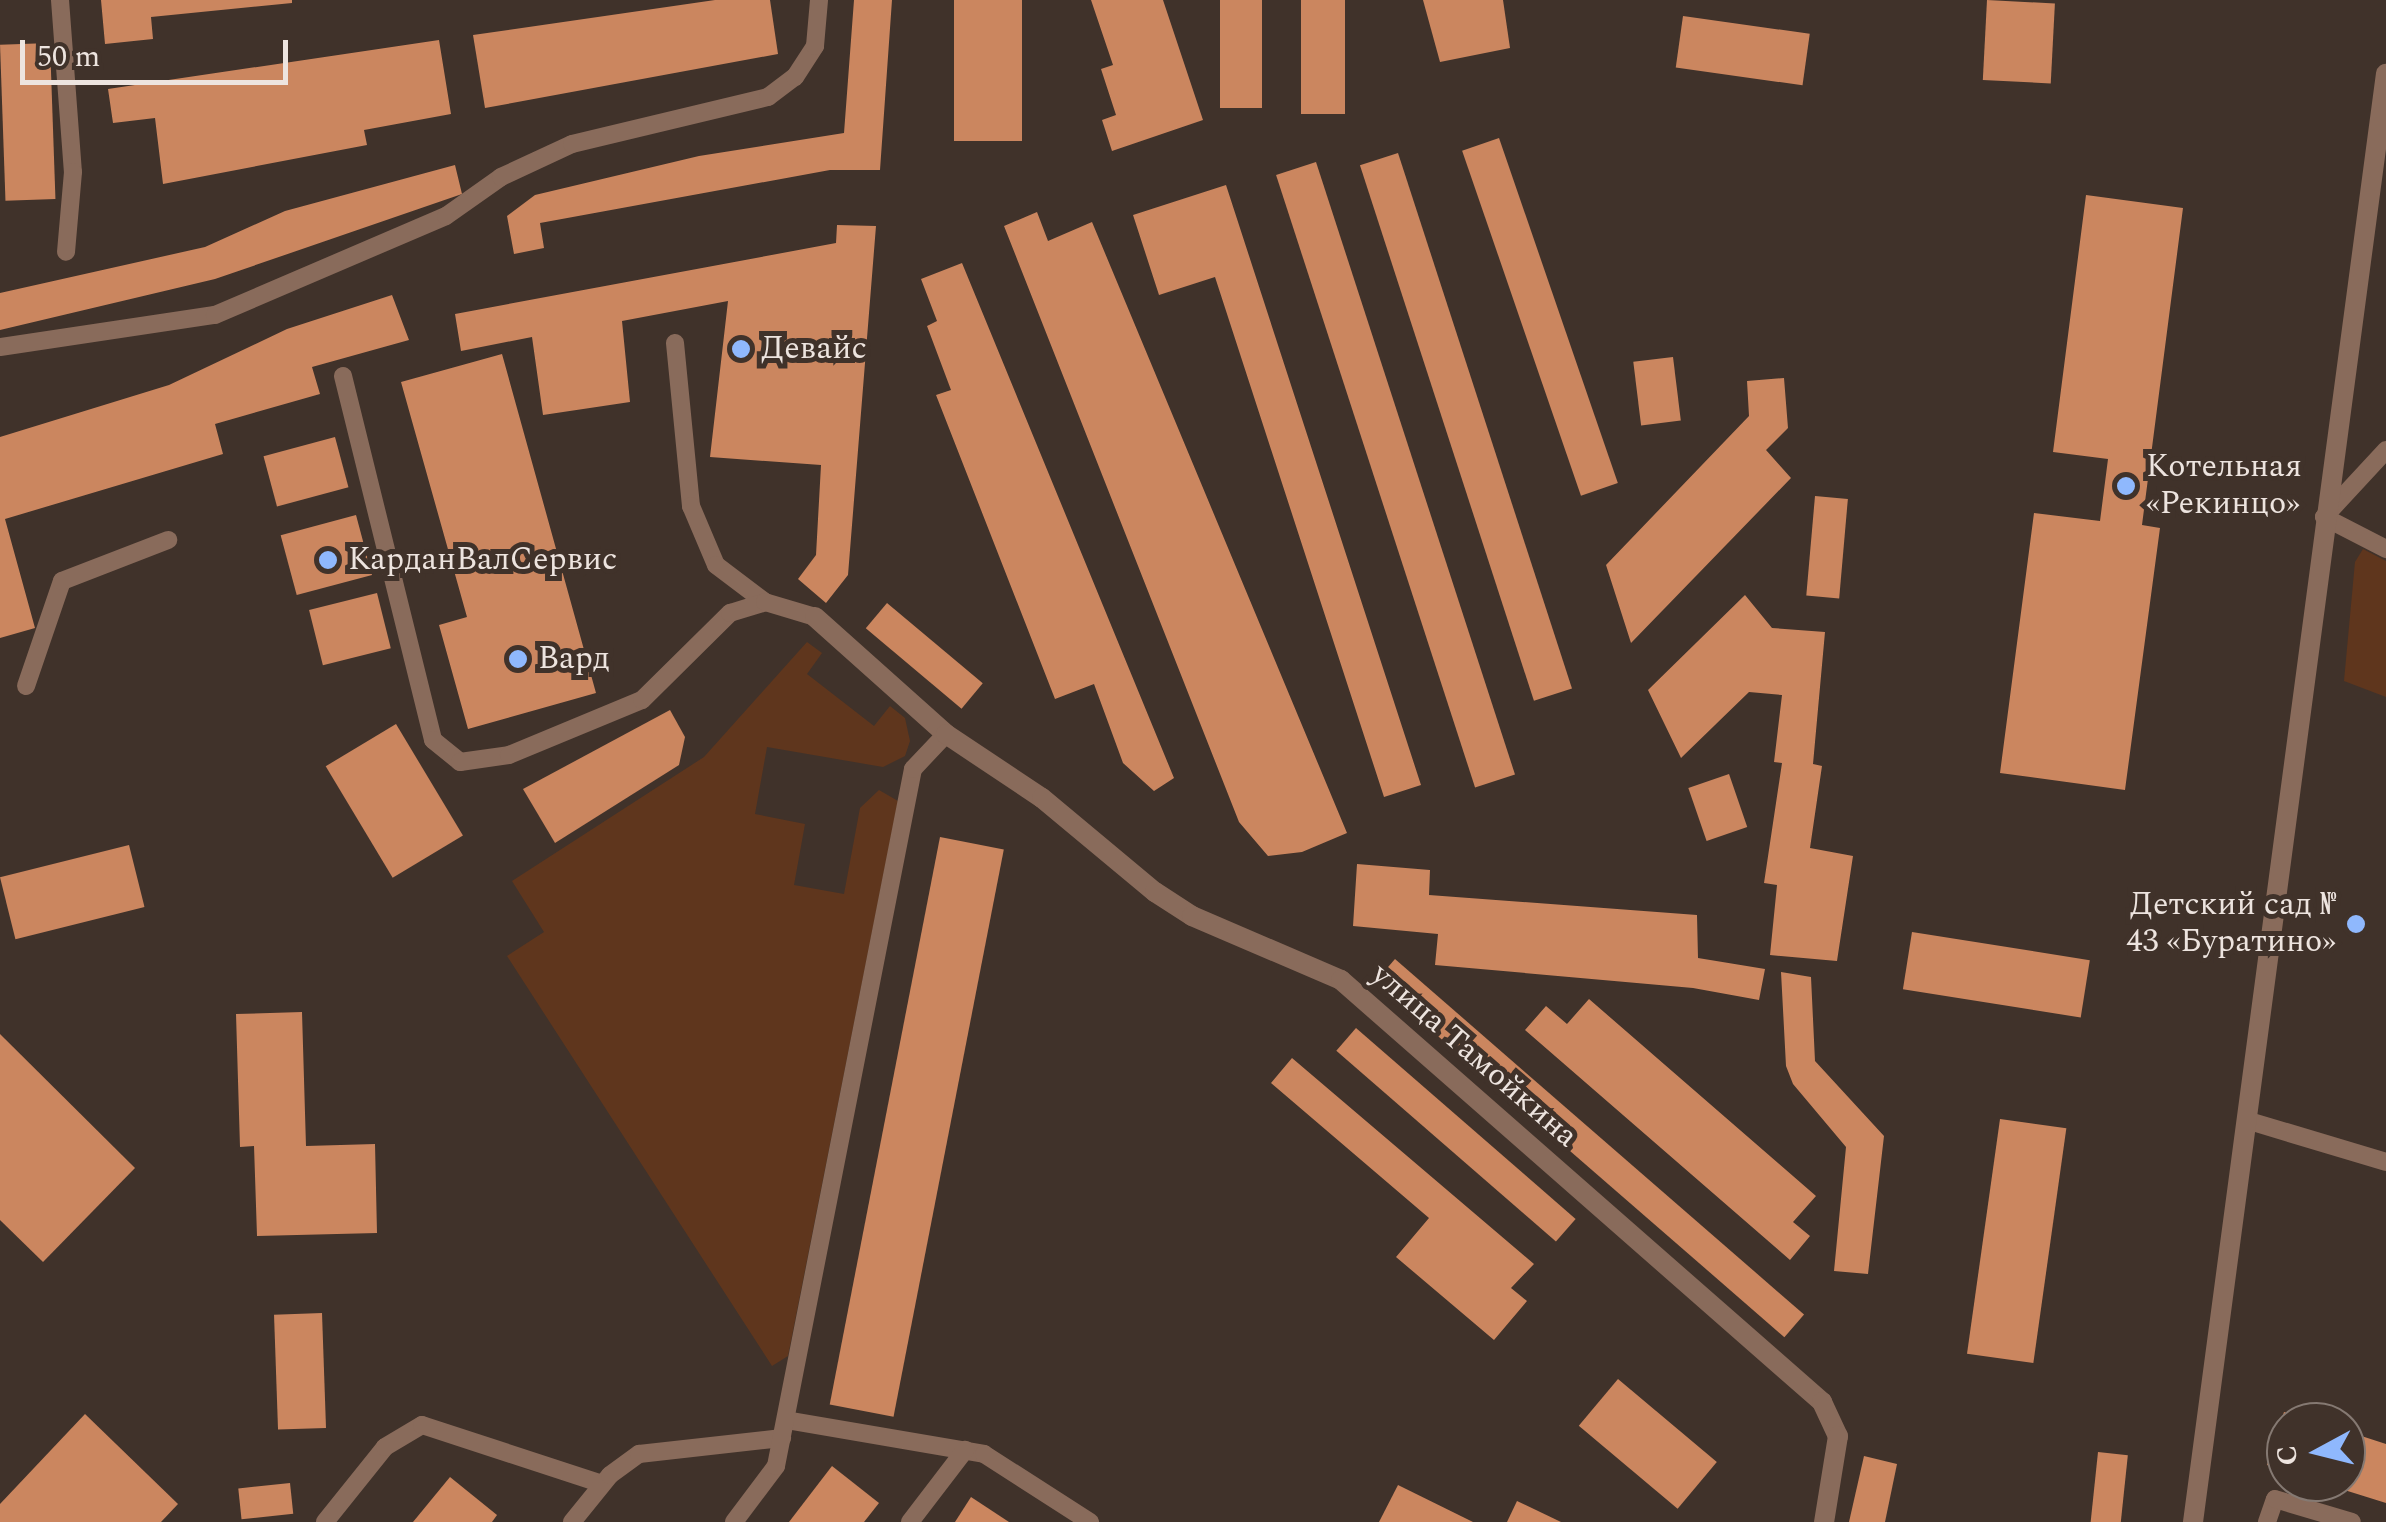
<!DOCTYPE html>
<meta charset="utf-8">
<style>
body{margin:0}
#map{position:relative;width:2386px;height:1522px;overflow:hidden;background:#40322a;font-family:Spectral,serif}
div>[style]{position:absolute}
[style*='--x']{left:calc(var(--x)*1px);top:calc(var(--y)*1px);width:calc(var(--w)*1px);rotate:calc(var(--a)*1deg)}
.green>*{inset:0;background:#5f361d}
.building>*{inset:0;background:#cb865f;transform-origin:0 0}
.service>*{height:18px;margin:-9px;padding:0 9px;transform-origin:9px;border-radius:9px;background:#896b5b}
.minor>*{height:20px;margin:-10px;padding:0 10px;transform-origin:10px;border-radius:10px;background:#896b5b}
.tertiary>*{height:20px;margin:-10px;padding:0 10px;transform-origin:10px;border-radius:10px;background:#896b5b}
.dots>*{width:28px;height:28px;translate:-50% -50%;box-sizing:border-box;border:5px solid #40322a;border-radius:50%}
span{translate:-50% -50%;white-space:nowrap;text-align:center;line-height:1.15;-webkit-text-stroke:10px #40322a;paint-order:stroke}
.poi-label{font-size:32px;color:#ede4df}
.left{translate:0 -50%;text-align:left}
.right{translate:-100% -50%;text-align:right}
.street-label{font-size:32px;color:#ede4df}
.north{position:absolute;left:2266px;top:1402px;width:100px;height:100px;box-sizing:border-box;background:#40322a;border:2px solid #857972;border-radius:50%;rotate:263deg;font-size:28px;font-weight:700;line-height:40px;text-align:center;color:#ede4df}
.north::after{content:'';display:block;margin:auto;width:35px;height:45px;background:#8fb8fd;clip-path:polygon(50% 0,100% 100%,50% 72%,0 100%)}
.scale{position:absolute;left:20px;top:40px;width:268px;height:45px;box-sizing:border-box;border:5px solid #ede4df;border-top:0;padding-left:12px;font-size:30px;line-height:35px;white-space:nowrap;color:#ede4df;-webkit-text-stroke:8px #40322a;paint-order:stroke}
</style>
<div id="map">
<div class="green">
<div style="clip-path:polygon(2363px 549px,2386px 561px,2386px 697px,2344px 681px,2355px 562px)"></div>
<div style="clip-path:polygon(807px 642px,822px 653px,807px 674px,874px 726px,890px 706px,905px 718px,910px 741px,905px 756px,883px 767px,767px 747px,755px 814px,805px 824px,794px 885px,844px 894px,860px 808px,879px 790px,898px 801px,788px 1356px,772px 1366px,507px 956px,544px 932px,512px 881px,704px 757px)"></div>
</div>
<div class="building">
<div style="clip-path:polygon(101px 0,292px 0,292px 3px,151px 17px,153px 39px,105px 44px)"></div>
<div style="clip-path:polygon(715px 0,770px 0,778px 54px,485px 108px,473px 35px)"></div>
<div style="clip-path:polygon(854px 0,892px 0,880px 170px,830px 170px,540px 223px,544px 248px,514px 254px,507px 216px,535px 195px,699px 156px,844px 133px)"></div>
<div style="left:954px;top:0;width:68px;height:141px"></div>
<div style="clip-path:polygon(1091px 0,1163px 0,1203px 120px,1112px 151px,1102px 120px,1116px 115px,1101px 69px,1113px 65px)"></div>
<div style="left:1220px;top:0;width:42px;height:108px"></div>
<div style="left:1301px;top:0;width:44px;height:114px"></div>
<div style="clip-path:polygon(1423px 0,1503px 0,1510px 48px,1440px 62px)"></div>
<div style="left:1987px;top:0;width:68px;height:80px;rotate:3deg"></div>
<div style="left:1683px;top:16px;width:128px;height:52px;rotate:8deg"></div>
<div style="clip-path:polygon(439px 40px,451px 114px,364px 130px,367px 145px,163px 184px,155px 118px,113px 123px,108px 89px)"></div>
<div style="left:50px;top:43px;width:156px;height:50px;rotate:88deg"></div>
<div style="left:1499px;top:138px;width:365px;height:39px;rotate:71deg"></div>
<div style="left:1398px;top:153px;width:563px;height:40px;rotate:72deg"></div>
<div style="left:1316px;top:162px;width:644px;height:42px;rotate:72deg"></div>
<div style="clip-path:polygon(455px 165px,462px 194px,215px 279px,0 330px,0 293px,205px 247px,285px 211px)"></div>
<div style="clip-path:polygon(1226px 185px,1421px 785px,1384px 797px,1215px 277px,1159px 295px,1133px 215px)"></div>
<div style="clip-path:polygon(2086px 195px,2183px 208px,2142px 525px,2160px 528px,2125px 790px,2000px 773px,2034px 513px,2100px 521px,2108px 459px,2053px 452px)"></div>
<div style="clip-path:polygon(1037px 212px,1048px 241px,1092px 222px,1347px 833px,1302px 852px,1268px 856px,1239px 822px,1004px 226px)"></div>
<div style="clip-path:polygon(837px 225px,876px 226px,848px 575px,826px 603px,798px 579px,816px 555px,821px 465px,710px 457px,728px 301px,622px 321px,630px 402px,543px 415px,532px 337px,461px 351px,455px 314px,836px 243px)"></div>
<div style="clip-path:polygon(962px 263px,1174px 778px,1154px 791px,1123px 763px,1094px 684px,1055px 699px,936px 395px,951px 390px,927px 326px,937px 321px,921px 279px)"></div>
<div style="clip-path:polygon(392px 295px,409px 340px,312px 367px,320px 394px,215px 424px,223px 454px,5px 519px,35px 628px,0 638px,0 437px,169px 385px,287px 329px)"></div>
<div style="clip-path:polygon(502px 354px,596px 693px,468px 729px,439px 625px,467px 617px,401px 382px)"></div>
<div style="left:1673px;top:357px;width:64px;height:40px;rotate:83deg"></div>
<div style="clip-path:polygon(1784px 378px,1788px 428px,1766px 450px,1791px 478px,1631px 643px,1606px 565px,1749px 416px,1747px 381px)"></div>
<div style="left:335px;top:437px;width:52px;height:74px;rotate:75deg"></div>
<div style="left:1815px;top:496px;width:33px;height:100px;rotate:5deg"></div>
<div style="left:356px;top:515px;width:62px;height:78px;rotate:75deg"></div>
<div style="left:377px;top:593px;width:57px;height:70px;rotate:76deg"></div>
<div style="clip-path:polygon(1745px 595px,1772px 628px,1825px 632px,1813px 764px,1822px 766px,1810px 848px,1853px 856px,1837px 961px,1770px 955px,1777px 885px,1764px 883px,1782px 763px,1774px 762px,1782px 695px,1749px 692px,1681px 758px,1648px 690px)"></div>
<div style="left:887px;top:603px;width:125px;height:33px;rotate:40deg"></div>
<div style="clip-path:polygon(670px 710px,685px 737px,679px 765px,555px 843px,523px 789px)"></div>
<div style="left:396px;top:724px;width:130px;height:82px;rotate:59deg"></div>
<div style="left:1729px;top:774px;width:56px;height:43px;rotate:71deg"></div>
<div style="left:940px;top:837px;width:65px;height:578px;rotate:11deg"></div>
<div style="left:129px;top:845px;width:64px;height:133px;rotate:76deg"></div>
<div style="clip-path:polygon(1357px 864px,1430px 870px,1429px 895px,1697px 915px,1698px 958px,1765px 969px,1759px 1000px,1693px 988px,1435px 965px,1438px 934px,1353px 926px)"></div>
<div style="left:1912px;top:932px;width:180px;height:58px;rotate:9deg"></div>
<div style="left:1395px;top:959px;width:542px;height:30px;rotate:41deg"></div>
<div style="clip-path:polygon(1781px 972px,1811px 977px,1815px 1061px,1884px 1136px,1868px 1274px,1834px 1271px,1846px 1147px,1793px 1084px,1786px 1066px)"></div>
<div style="clip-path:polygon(1589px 999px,1816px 1196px,1793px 1222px,1810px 1236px,1790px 1260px,1525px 1030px,1546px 1006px,1567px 1024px)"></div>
<div style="clip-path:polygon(302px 1012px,306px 1146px,375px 1144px,377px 1233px,257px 1236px,254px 1146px,240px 1147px,236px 1014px)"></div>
<div style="left:1356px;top:1028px;width:291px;height:30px;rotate:41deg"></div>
<div style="clip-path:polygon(0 1034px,135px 1168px,43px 1262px,0 1220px)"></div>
<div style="clip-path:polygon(1292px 1058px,1534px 1264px,1511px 1288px,1527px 1301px,1494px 1340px,1396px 1257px,1429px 1218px,1271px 1083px)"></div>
<div style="left:2000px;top:1119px;width:67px;height:237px;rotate:8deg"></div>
<div style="left:322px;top:1313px;width:115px;height:48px;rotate:88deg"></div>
<div style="left:1618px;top:1379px;width:129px;height:61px;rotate:40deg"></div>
<div style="clip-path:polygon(2284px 1412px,2314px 1421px,2286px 1422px,2286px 1471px,2267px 1465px)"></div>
<div style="clip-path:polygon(85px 1414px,178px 1504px,161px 1522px,0 1522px,0 1504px)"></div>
<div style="clip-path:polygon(2346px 1431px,2386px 1444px,2386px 1503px,2322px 1483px,2346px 1482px)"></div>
<div style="left:2098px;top:1452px;width:30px;height:71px;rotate:6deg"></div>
<div style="clip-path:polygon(1864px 1456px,1897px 1464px,1885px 1522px,1849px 1522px)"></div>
<div style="clip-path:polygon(832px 1466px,879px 1503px,864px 1522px,789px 1522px)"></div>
<div style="clip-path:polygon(450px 1477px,497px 1515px,492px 1522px,413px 1522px)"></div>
<div style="left:290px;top:1483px;width:31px;height:52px;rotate:84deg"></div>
<div style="clip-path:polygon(1398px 1485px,1473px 1522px,1379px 1522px)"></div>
<div style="clip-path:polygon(971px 1497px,1009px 1522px,955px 1522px)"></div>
<div style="clip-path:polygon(1517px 1501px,1561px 1522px,1507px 1522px)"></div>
</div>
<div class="service">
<div style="--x:60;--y:0;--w:172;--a:85.7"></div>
<div style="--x:73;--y:172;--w:80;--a:95"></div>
<div style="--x:675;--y:343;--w:164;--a:84.4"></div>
<div style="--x:691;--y:506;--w:64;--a:67"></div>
<div style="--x:716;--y:565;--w:61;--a:37.1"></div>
<div style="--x:0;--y:347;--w:217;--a:-8.5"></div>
<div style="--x:215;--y:315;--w:251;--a:-23.2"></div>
<div style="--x:446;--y:216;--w:67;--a:-35.3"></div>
<div style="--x:501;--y:177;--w:78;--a:-24.9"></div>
<div style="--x:572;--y:144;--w:202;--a:-13.5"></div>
<div style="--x:768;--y:97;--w:34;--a:-37"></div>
<div style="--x:795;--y:77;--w:37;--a:-57"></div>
<div style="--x:815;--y:46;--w:46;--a:-85"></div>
<div style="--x:343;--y:376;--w:375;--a:76.1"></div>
<div style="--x:433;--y:740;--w:35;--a:39"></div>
<div style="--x:460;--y:762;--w:49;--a:-8.1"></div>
<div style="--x:509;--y:755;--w:144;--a:-22.5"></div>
<div style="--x:642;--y:700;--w:124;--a:-44.7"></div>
<div style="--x:730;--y:613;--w:37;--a:-17"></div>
<div style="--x:765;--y:602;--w:52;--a:16.7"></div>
<div style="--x:2386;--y:450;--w:91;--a:132.8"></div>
<div style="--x:2324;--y:517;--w:70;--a:27.3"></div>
<div style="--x:26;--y:686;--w:111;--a:-71.1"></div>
<div style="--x:62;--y:581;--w:114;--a:-21.1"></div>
<div style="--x:2246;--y:1120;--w:146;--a:16.7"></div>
<div style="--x:786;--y:1420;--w:201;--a:9.7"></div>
<div style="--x:984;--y:1454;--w:126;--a:32.7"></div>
<div style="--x:325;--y:1522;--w:96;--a:-51.3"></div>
<div style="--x:385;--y:1447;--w:43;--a:-30.7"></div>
<div style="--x:422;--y:1425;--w:189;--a:18.1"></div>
<div style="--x:572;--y:1522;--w:60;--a:-51"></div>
<div style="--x:610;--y:1475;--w:36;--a:-36"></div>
<div style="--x:639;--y:1454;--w:144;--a:-6.4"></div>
<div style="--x:734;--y:1522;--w:70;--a:-53.1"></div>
<div style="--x:776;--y:1466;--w:710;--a:-78.88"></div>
<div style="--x:913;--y:769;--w:48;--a:-46.7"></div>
<div style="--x:910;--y:1522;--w:91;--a:-52.6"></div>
<div style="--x:2267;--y:1522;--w:24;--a:-71"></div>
<div style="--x:2275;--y:1499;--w:80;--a:16.6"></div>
</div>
<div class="minor">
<div style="--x:815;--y:617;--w:176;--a:41.8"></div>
<div style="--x:946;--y:734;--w:115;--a:33.7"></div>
<div style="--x:1042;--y:798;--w:147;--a:39.8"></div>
<div style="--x:1155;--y:892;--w:44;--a:33"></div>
<div style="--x:1192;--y:916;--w:162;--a:23.2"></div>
<div style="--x:1341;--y:980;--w:640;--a:41.26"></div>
<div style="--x:1822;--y:1402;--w:38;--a:65"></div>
<div style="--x:1838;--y:1436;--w:87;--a:99.2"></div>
</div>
<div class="tertiary">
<div style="--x:2193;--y:1522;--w:1461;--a:-82.41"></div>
</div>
<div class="dots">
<div style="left:741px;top:349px;background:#8fb8fd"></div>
<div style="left:2126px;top:486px;background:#8fb8fd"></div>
<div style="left:328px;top:560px;background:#8fb8fd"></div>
<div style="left:518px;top:659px;background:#8fb8fd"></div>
<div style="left:2356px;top:924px;background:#8fb8fd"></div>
</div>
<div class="poi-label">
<span class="left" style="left:761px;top:349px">Девайс</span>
<span class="left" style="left:2146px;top:486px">Котельная<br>«Рекинцо»</span>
<span class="left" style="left:348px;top:560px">КарданВалСервис</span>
<span class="left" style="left:538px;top:659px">Вард</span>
<span class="right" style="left:2336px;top:924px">Детский сад №<br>43 «Буратино»</span>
</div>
<div class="street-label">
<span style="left:1474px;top:1056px;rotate:41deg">улица Тамойкина</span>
</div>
<div class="north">С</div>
<div class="scale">50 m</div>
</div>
